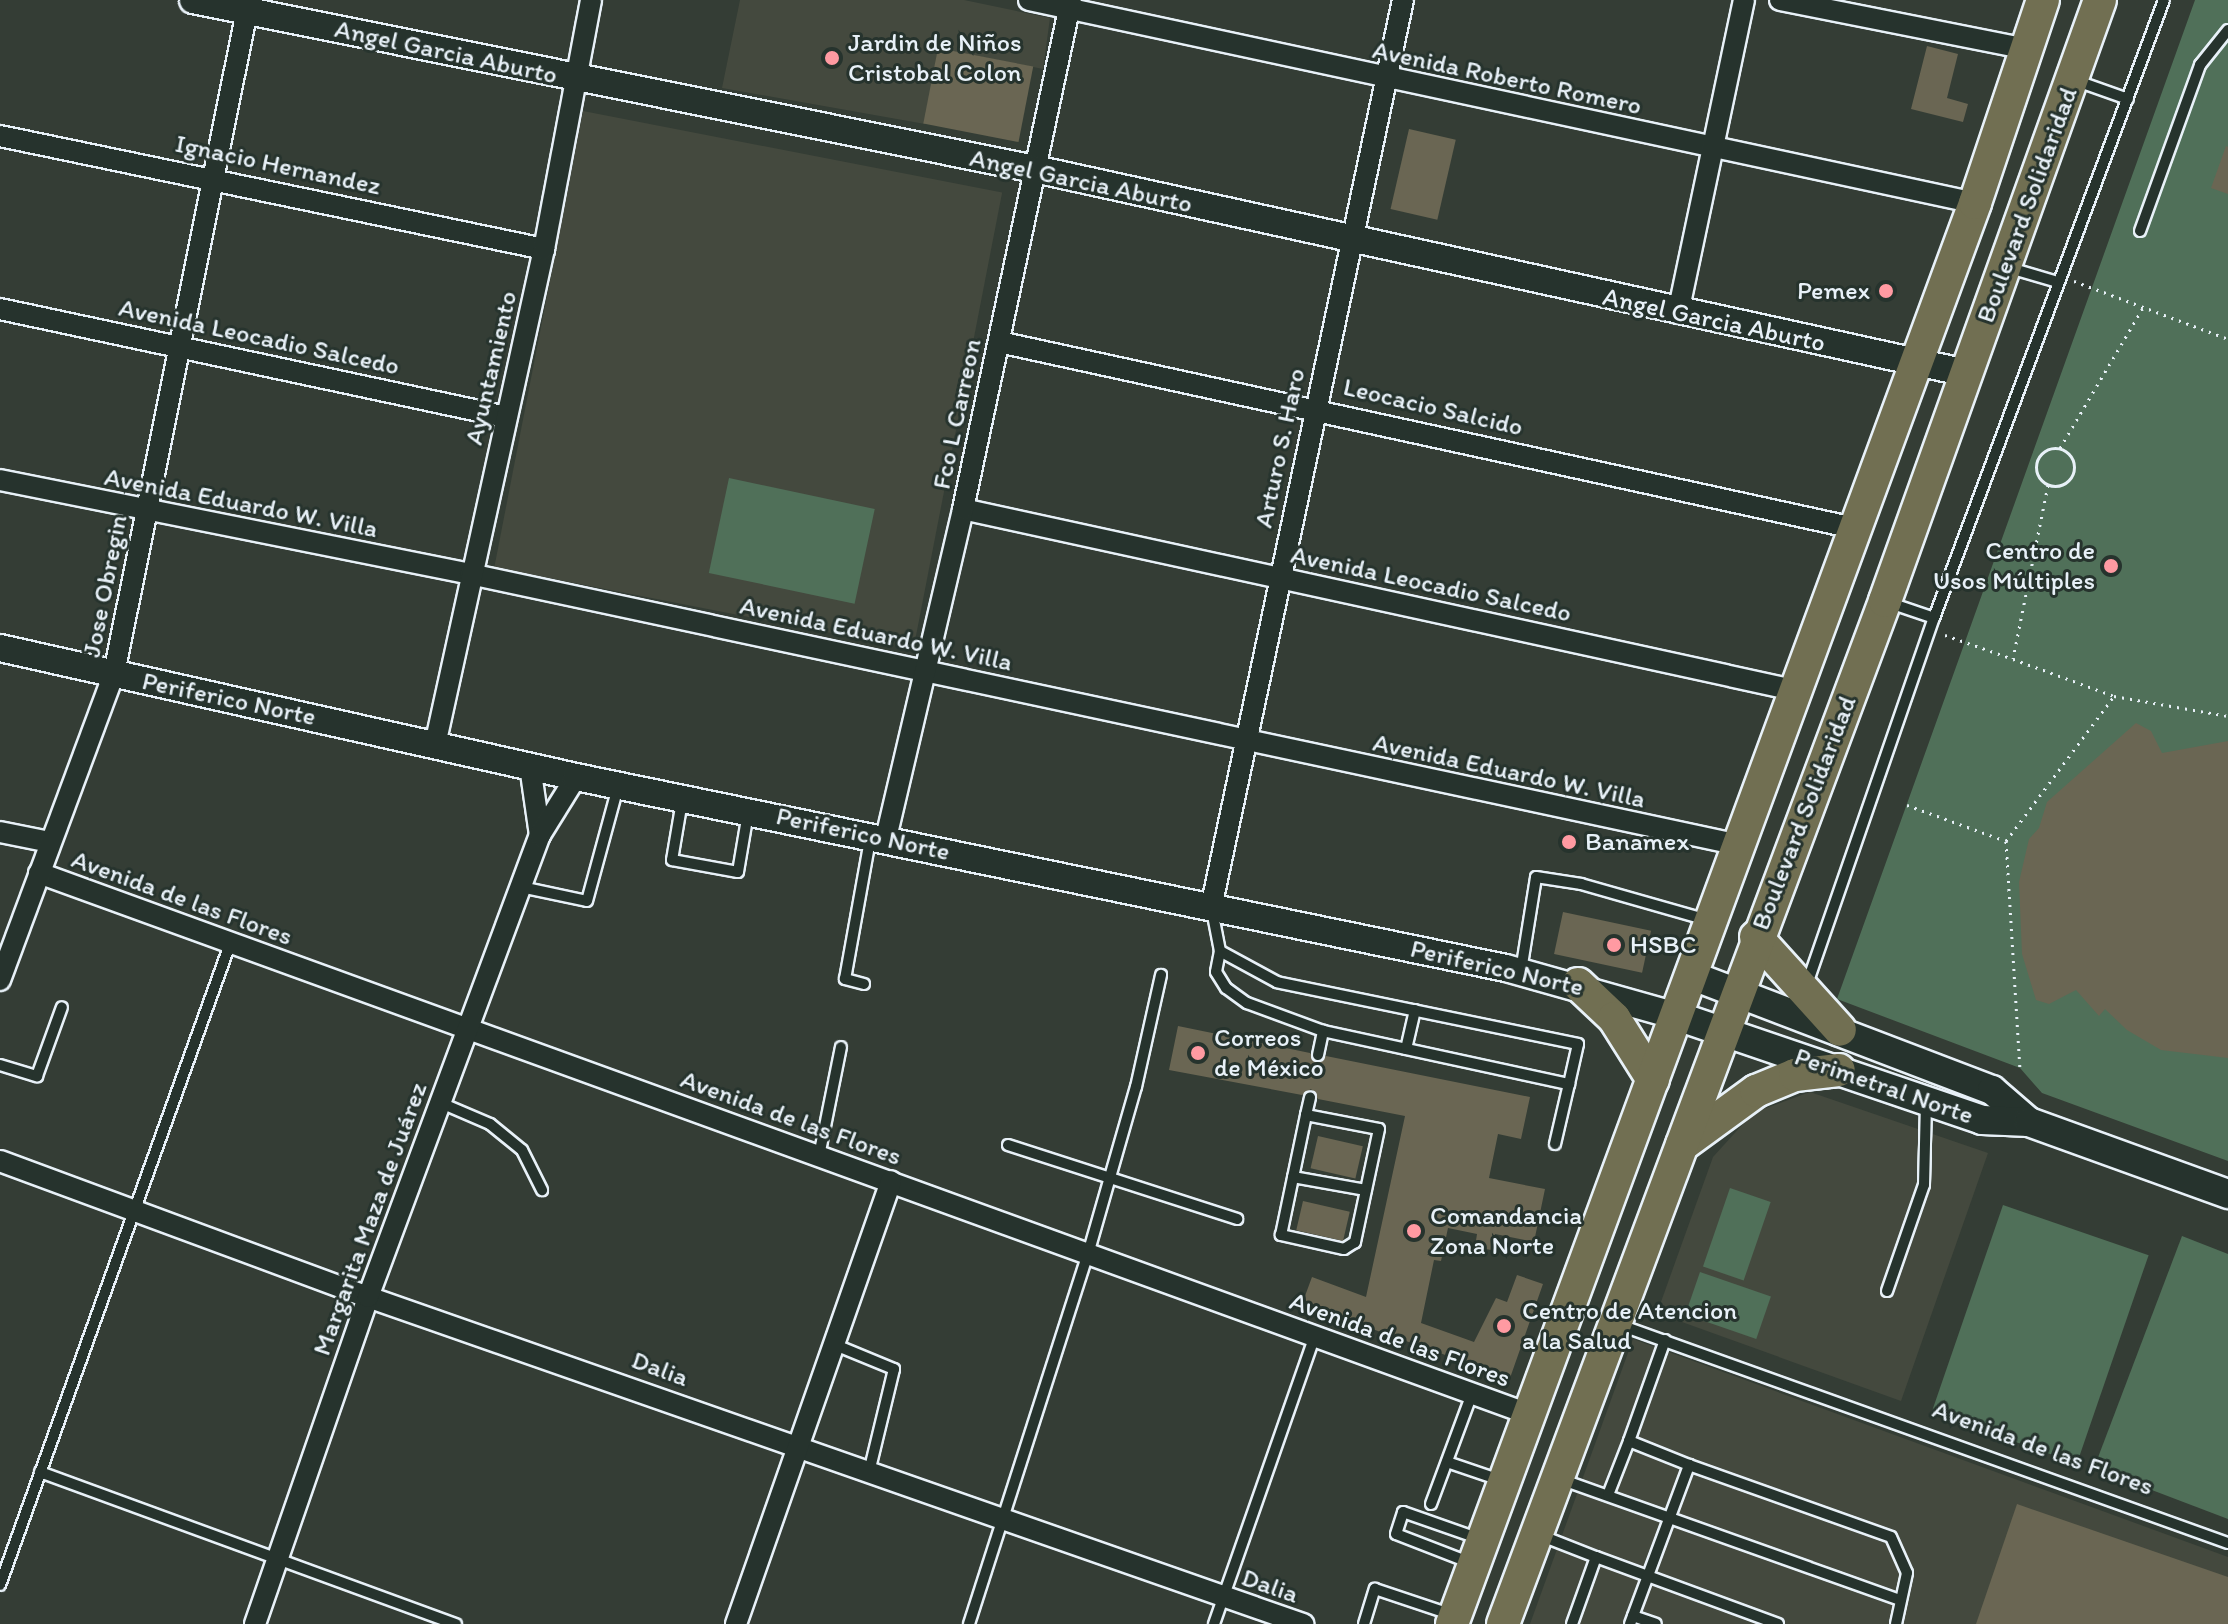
<!DOCTYPE html>
<meta charset="utf-8">
<style>
body{margin:0}
#map{position:relative;width:2228px;height:1624px;overflow:hidden;background:#343d35;font-family:Itim,sans-serif}
div>[style]{position:absolute}
[style*='--x']{left:calc(var(--x)*1px);top:calc(var(--y)*1px);width:calc(var(--w)*1px);rotate:calc(var(--a)*1deg)}
.built>*{inset:0;background:#44493e;transform-origin:0 0}
.green>*{inset:0;background:#507059;transform-origin:0 0}
.building>*{inset:0;background:#6a6653;transform-origin:0 0}
.path>*{height:3px;margin-top:-1.5px;transform-origin:0;background:repeating-linear-gradient(90deg,#e8f1f8 0 2px,transparent 0 8px)}
.path>.ring{margin:-1.5px;padding:0;box-sizing:content-box;background:none;border:3px solid #e8f1f8;border-radius:50%}
.roads{filter:drop-shadow(2px 0 #e8f1f8) drop-shadow(-2px 0 #e8f1f8) drop-shadow(0 2px #e8f1f8) drop-shadow(0 -2px #e8f1f8)}
.service>*{height:10px;margin:-5px;padding:0 5px;transform-origin:5px;border-radius:5px;background:#26332d}
.minor>*{height:20px;margin:-10px;padding:0 10px;transform-origin:10px;border-radius:10px;background:#26332d}
.tertiary>*{height:26px;margin:-13px;padding:0 13px;transform-origin:13px;border-radius:13px;background:#26332d}
.secondary>*{height:28px;margin:-14px;padding:0 14px;transform-origin:14px;border-radius:14px;background:#26332d}
.primary>*{height:32px;margin:-16px;padding:0 16px;transform-origin:16px;border-radius:16px;background:#716f52}
.dots>*{width:22px;height:22px;translate:-50% -50%;box-sizing:border-box;border:4px solid #26332d;border-radius:50%}
span{translate:-50% -50%;white-space:nowrap;text-align:center;line-height:1.15;-webkit-text-stroke:6px #26332d;paint-order:stroke}
.poi-label{font-size:26px;color:#e8f1f8}
.left{translate:0 -50%;text-align:left}
.right{translate:-100% -50%;text-align:right}
.street-label{font-size:26px;color:#e8f1f8}
</style>
<div id="map">
<div class="built">
<div style="clip-path:polygon(740px 0,964px 0,1050px 18px,1043px 69px,938px 48px,925px 124px,722px 88px)"></div>
<div style="left:583px;top:111px;width:427px;height:465px;rotate:11deg"></div>
<div style="clip-path:polygon(1810px 1092px,1988px 1153px,1901px 1401px,1657px 1313px,1713px 1157px,1753px 1113px)"></div>
<div style="clip-path:polygon(1633px 1339px,2228px 1557px,2228px 1624px,1530px 1624px)"></div>
</div>
<div class="green">
<div style="clip-path:polygon(2195px 0,2228px 0,2228px 1161px,2042px 1093px,2020px 1068px,1837px 999px)"></div>
<div style="left:729px;top:478px;width:149px;height:97px;rotate:12deg"></div>
<div style="left:1730px;top:1188px;width:43px;height:83px;rotate:19deg"></div>
<div style="left:2003px;top:1205px;width:154px;height:220px;rotate:19deg"></div>
<div style="clip-path:polygon(2182px 1236px,2228px 1254px,2228px 1519px,2094px 1468px)"></div>
<div style="left:1700px;top:1272px;width:75px;height:45px;rotate:19deg"></div>
</div>
<div class="building">
<div style="clip-path:polygon(1927px 46px,1958px 54px,1947px 98px,1968px 104px,1963px 122px,1911px 109px)"></div>
<div style="left:938px;top:48px;width:97px;height:77px;rotate:11deg"></div>
<div style="left:1409px;top:129px;width:48px;height:82px;rotate:13deg"></div>
<div style="clip-path:polygon(2226px 146px,2228px 147px,2228px 194px,2211px 188px)"></div>
<div style="clip-path:polygon(2136px 723px,2151px 731px,2162px 753px,2228px 741px,2228px 1058px,2161px 1050px,2127px 1030px,2105px 1009px,2099px 1016px,2076px 990px,2049px 1004px,2036px 1000px,2022px 954px,2019px 882px,2029px 839px,2039px 828px,2047px 802px)"></div>
<div style="left:1563px;top:912px;width:90px;height:43px;rotate:12deg"></div>
<div style="clip-path:polygon(1178px 1026px,1310px 1053px,1317px 1063px,1326px 1056px,1530px 1097px,1521px 1139px,1498px 1134px,1489px 1178px,1545px 1189px,1534px 1242px,1495px 1234px,1491px 1250px,1475px 1247px,1477px 1234px,1448px 1228px,1441px 1261px,1434px 1260px,1421px 1323px,1474px 1342px,1496px 1298px,1507px 1302px,1517px 1275px,1543px 1284px,1510px 1378px,1302px 1304px,1312px 1277px,1366px 1297px,1405px 1116px,1318px 1099px,1311px 1089px,1302px 1095px,1169px 1070px)"></div>
<div style="left:1318px;top:1136px;width:46px;height:33px;rotate:13deg"></div>
<div style="left:1303px;top:1201px;width:48px;height:30px;rotate:13deg"></div>
<div style="clip-path:polygon(2017px 1504px,2228px 1577px,2228px 1624px,1976px 1624px)"></div>
</div>
<div class="path">
<div style="--x:2074;--y:281;--w:165;--a:20.6"></div>
<div class="ring" style="left:2036px;top:448px;width:35px;height:35px"></div>
<div style="--x:2060;--y:448;--w:167;--a:-59.4"></div>
<div style="--x:2048;--y:485;--w:177;--a:101.4"></div>
<div style="--x:2013;--y:659;--w:108;--a:20.1"></div>
<div style="--x:2114;--y:696;--w:116;--a:10"></div>
<div style="--x:1945;--y:635;--w:72;--a:19.4"></div>
<div style="--x:1907;--y:805;--w:105;--a:20"></div>
<div style="--x:2006;--y:841;--w:227;--a:86.5"></div>
<div style="--x:2006;--y:841;--w:181;--a:-53.3"></div>
</div>
<div class="roads">
<div class="service">
<div style="--x:2077;--y:81;--w:54;--a:19.4"></div>
<div style="--x:2140;--y:231;--w:177;--a:-70.1"></div>
<div style="--x:2200;--y:65;--w:45;--a:-51.3"></div>
<div style="--x:2010;--y:268;--w:50;--a:16.3"></div>
<div style="--x:1890;--y:603;--w:46;--a:18.8"></div>
<div style="--x:682;--y:801;--w:60;--a:99.6"></div>
<div style="--x:672;--y:860;--w:67;--a:10.3"></div>
<div style="--x:738;--y:872;--w:60;--a:-80.4"></div>
<div style="--x:521;--y:887;--w:67;--a:12"></div>
<div style="--x:587;--y:901;--w:118;--a:-74.8"></div>
<div style="--x:1212;--y:910;--w:42;--a:79"></div>
<div style="--x:1220;--y:951;--w:21;--a:101"></div>
<div style="--x:1216;--y:972;--w:19;--a:58"></div>
<div style="--x:1226;--y:988;--w:26;--a:36"></div>
<div style="--x:1247;--y:1003;--w:81;--a:20.2"></div>
<div style="--x:1323;--y:1031;--w:252;--a:12.2"></div>
<div style="--x:1569;--y:1084;--w:41;--a:-77.3"></div>
<div style="--x:1578;--y:1044;--w:307;--a:-168.4"></div>
<div style="--x:1277;--y:982;--w:65;--a:-151.5"></div>
<div style="--x:1521;--y:971;--w:95;--a:-80.9"></div>
<div style="--x:1536;--y:877;--w:46;--a:8.8"></div>
<div style="--x:1581;--y:884;--w:131;--a:15.9"></div>
<div style="--x:864;--y:984;--w:20;--a:-165"></div>
<div style="--x:845;--y:979;--w:141;--a:-79.8"></div>
<div style="--x:1807;--y:984;--w:387;--a:-70.9"></div>
<div style="--x:1934;--y:618;--w:659;--a:-69.59"></div>
<div style="--x:1406;--y:1049;--w:40;--a:-77"></div>
<div style="--x:1318;--y:1055;--w:25;--a:-78"></div>
<div style="--x:0;--y:1065;--w:39;--a:17"></div>
<div style="--x:37;--y:1076;--w:73;--a:-70.1"></div>
<div style="--x:441;--y:1103;--w:53;--a:23.2"></div>
<div style="--x:490;--y:1124;--w:41;--a:39.1"></div>
<div style="--x:522;--y:1150;--w:45;--a:63.4"></div>
<div style="--x:1306;--y:1115;--w:74;--a:10.9"></div>
<div style="--x:1379;--y:1129;--w:116;--a:102"></div>
<div style="--x:1355;--y:1242;--w:13;--a:148"></div>
<div style="--x:1344;--y:1249;--w:65;--a:-167.5"></div>
<div style="--x:1281;--y:1235;--w:123;--a:-78.2"></div>
<div style="--x:1306;--y:1115;--w:18;--a:-77"></div>
<div style="--x:1555;--y:1144;--w:62;--a:-76.9"></div>
<div style="--x:1008;--y:1145;--w:241;--a:17.9"></div>
<div style="--x:819;--y:1156;--w:111;--a:-78.6"></div>
<div style="--x:1293;--y:1177;--w:74;--a:10.1"></div>
<div style="--x:1887;--y:1291;--w:112;--a:-70.8"></div>
<div style="--x:1924;--y:1185;--w:82;--a:-88.6"></div>
<div style="--x:1620;--y:1325;--w:646;--a:19.73"></div>
<div style="--x:1665;--y:1340;--w:107;--a:109.6"></div>
<div style="--x:1629;--y:1441;--w:65;--a:21.8"></div>
<div style="--x:833;--y:1344;--w:66;--a:22.3"></div>
<div style="--x:894;--y:1369;--w:106;--a:103.6"></div>
<div style="--x:1447;--y:1462;--w:56;--a:18.8"></div>
<div style="--x:40;--y:1472;--w:443;--a:20.1"></div>
<div style="--x:1563;--y:1480;--w:358;--a:19.6"></div>
<div style="--x:1608;--y:1495;--w:58;--a:-68.7"></div>
<div style="--x:1431;--y:1504;--w:117;--a:-69.6"></div>
<div style="--x:1542;--y:1536;--w:58;--a:21.3"></div>
<div style="--x:1471;--y:1563;--w:80;--a:-158.9"></div>
<div style="--x:1396;--y:1534;--w:23;--a:-72"></div>
<div style="--x:1403;--y:1512;--w:82;--a:19.3"></div>
<div style="--x:0;--y:1585;--w:681;--a:-70.26"></div>
<div style="--x:1633;--y:1616;--w:24;--a:19"></div>
<div style="--x:969;--y:1624;--w:389;--a:-72.2"></div>
<div style="--x:1088;--y:1254;--w:174;--a:-74"></div>
<div style="--x:1136;--y:1087;--w:115;--a:-77.4"></div>
<div style="--x:1214;--y:1624;--w:305;--a:-70.7"></div>
<div style="--x:1364;--y:1624;--w:37;--a:-73"></div>
<div style="--x:1375;--y:1589;--w:82;--a:18.4"></div>
<div style="--x:1572;--y:1624;--w:71;--a:-70.3"></div>
<div style="--x:1596;--y:1557;--w:194;--a:20.2"></div>
<div style="--x:1630;--y:1624;--w:170;--a:-69.6"></div>
<div style="--x:1689;--y:1465;--w:214;--a:19.6"></div>
<div style="--x:1891;--y:1537;--w:39;--a:66"></div>
<div style="--x:1907;--y:1573;--w:52;--a:102.2"></div>
</div>
<div class="minor">
<div style="--x:1029;--y:0;--w:968;--a:12.11"></div>
<div style="--x:1780;--y:0;--w:252;--a:11.2"></div>
<div style="--x:0;--y:136;--w:556;--a:11.73"></div>
<div style="--x:0;--y:309;--w:518;--a:12.03"></div>
<div style="--x:1678;--y:313;--w:320;--a:-78.1"></div>
<div style="--x:999;--y:342;--w:875;--a:12.27"></div>
<div style="--x:0;--y:480;--w:479;--a:11.3"></div>
<div style="--x:470;--y:574;--w:1299;--a:12.05"></div>
<div style="--x:963;--y:509;--w:850;--a:12.29"></div>
<div style="--x:435;--y:745;--w:508;--a:-77.61"></div>
<div style="--x:544;--y:249;--w:253;--a:-79.3"></div>
<div style="--x:530;--y:766;--w:70;--a:81.8"></div>
<div style="--x:0;--y:832;--w:51;--a:11.3"></div>
<div style="--x:886;--y:838;--w:338;--a:-76.8"></div>
<div style="--x:963;--y:509;--w:520;--a:-78.02"></div>
<div style="--x:39;--y:873;--w:1582;--a:19.96"></div>
<div style="--x:1211;--y:908;--w:928;--a:-78.06"></div>
<div style="--x:0;--y:980;--w:327;--a:-69.6"></div>
<div style="--x:114;--y:674;--w:687;--a:-78.67"></div>
<div style="--x:0;--y:1161;--w:392;--a:20.3"></div>
<div style="--x:368;--y:1297;--w:991;--a:19.28"></div>
<div style="--x:255;--y:1624;--w:346;--a:-70.9"></div>
<div style="--x:368;--y:1297;--w:493;--a:-69.6"></div>
<div style="--x:540;--y:835;--w:68;--a:-58.2"></div>
<div style="--x:736;--y:1624;--w:469;--a:-70.7"></div>
</div>
<div class="tertiary">
<div style="--x:193;--y:0;--w:859;--a:11.35"></div>
<div style="--x:1035;--y:169;--w:954;--a:12.35"></div>
<div style="--x:0;--y:648;--w:590;--a:12.62"></div>
<div style="--x:576;--y:777;--w:949;--a:11.61"></div>
<div style="--x:1506;--y:968;--w:178;--a:15.7"></div>
</div>
<div class="secondary">
<div style="--x:1693;--y:976;--w:320;--a:20.9"></div>
<div style="--x:1992;--y:1090;--w:49;--a:40.9"></div>
<div style="--x:1677;--y:1016;--w:322;--a:18.8"></div>
<div style="--x:1982;--y:1120;--w:47;--a:2.4"></div>
<div style="--x:2029;--y:1122;--w:212;--a:19.9"></div>
</div>
<div class="primary">
<div style="--x:1756;--y:937;--w:125;--a:47.9"></div>
<div style="--x:1578;--y:984;--w:50;--a:43.4"></div>
<div style="--x:1614;--y:1018;--w:73;--a:57.8"></div>
<div style="--x:1682;--y:1145;--w:92;--a:-36.1"></div>
<div style="--x:1756;--y:1091;--w:42;--a:-22.3"></div>
<div style="--x:1795;--y:1075;--w:44;--a:-6.5"></div>
<div style="--x:1452;--y:1624;--w:1514;--a:-69.79"></div>
<div style="--x:1975;--y:203;--w:214;--a:-71.5"></div>
<div style="--x:1503;--y:1624;--w:1092;--a:-69.52"></div>
<div style="--x:1885;--y:601;--w:638;--a:-70.32"></div>
</div>
</div>
<div class="dots">
<div style="left:832px;top:58px;background:#ff9aa2"></div>
<div style="left:1886px;top:291px;background:#ff9aa2"></div>
<div style="left:2111px;top:566px;background:#ff9aa2"></div>
<div style="left:1569px;top:842px;background:#ff9aa2"></div>
<div style="left:1614px;top:945px;background:#ff9aa2"></div>
<div style="left:1198px;top:1053px;background:#ff9aa2"></div>
<div style="left:1414px;top:1231px;background:#ff9aa2"></div>
<div style="left:1504px;top:1326px;background:#ff9aa2"></div>
</div>
<div class="poi-label">
<span class="left" style="left:848px;top:58px">Jardin de Niños<br>Cristobal Colon</span>
<span class="right" style="left:1870px;top:291px">Pemex</span>
<span class="right" style="left:2095px;top:566px">Centro de<br>Usos Múltiples</span>
<span class="left" style="left:1585px;top:842px">Banamex</span>
<span class="left" style="left:1630px;top:945px">HSBC</span>
<span class="left" style="left:1214px;top:1053px">Correos<br>de México</span>
<span class="left" style="left:1430px;top:1231px">Comandancia<br>Zona Norte</span>
<span class="left" style="left:1522px;top:1326px">Centro de Atencion<br>a la Salud</span>
</div>
<div class="street-label">
<span style="left:446px;top:52px;rotate:12deg">Angel Garcia Aburto</span>
<span style="left:1507px;top:78px;rotate:12deg">Avenida Roberto Romero</span>
<span style="left:278px;top:165px;rotate:12deg">Ignacio Hernandez</span>
<span style="left:1081px;top:181px;rotate:12deg">Angel Garcia Aburto</span>
<span style="left:2027px;top:205px;rotate:-70deg">Boulevard Solidaridad</span>
<span style="left:1714px;top:320px;rotate:12deg">Angel Garcia Aburto</span>
<span style="left:259px;top:337px;rotate:12deg">Avenida Leocadio Salcedo</span>
<span style="left:491px;top:368px;rotate:-77deg">Ayuntamiento</span>
<span style="left:1433px;top:407px;rotate:13deg">Leocacio Salcido</span>
<span style="left:957px;top:414px;rotate:-78deg">Fco L Carreon</span>
<span style="left:1280px;top:448px;rotate:-78deg">Arturo S. Haro</span>
<span style="left:241px;top:503px;rotate:11deg">Avenida Eduardo W. Villa</span>
<span style="left:1431px;top:584px;rotate:12deg">Avenida Leocadio Salcedo</span>
<span style="left:105px;top:586px;rotate:-79deg">Jose Obregin</span>
<span style="left:876px;top:634px;rotate:12deg">Avenida Eduardo W. Villa</span>
<span style="left:229px;top:699px;rotate:12deg">Periferico Norte</span>
<span style="left:1509px;top:771px;rotate:12deg">Avenida Eduardo W. Villa</span>
<span style="left:1804px;top:813px;rotate:-69deg">Boulevard Solidaridad</span>
<span style="left:863px;top:834px;rotate:12deg">Periferico Norte</span>
<span style="left:182px;top:898px;rotate:20deg">Avenida de las Flores</span>
<span style="left:1497px;top:968px;rotate:13deg">Periferico Norte</span>
<span style="left:1884px;top:1086px;rotate:19deg">Perimetral Norte</span>
<span style="left:791px;top:1118px;rotate:20deg">Avenida de las Flores</span>
<span style="left:370px;top:1219px;rotate:-70deg">Margarita Maza de Juárez</span>
<span style="left:1400px;top:1340px;rotate:20deg">Avenida de las Flores</span>
<span style="left:660px;top:1369px;rotate:20deg">Dalia</span>
<span style="left:2043px;top:1448px;rotate:20deg">Avenida de las Flores</span>
<span style="left:1270px;top:1586px;rotate:19deg">Dalia</span>
</div>
</div>
